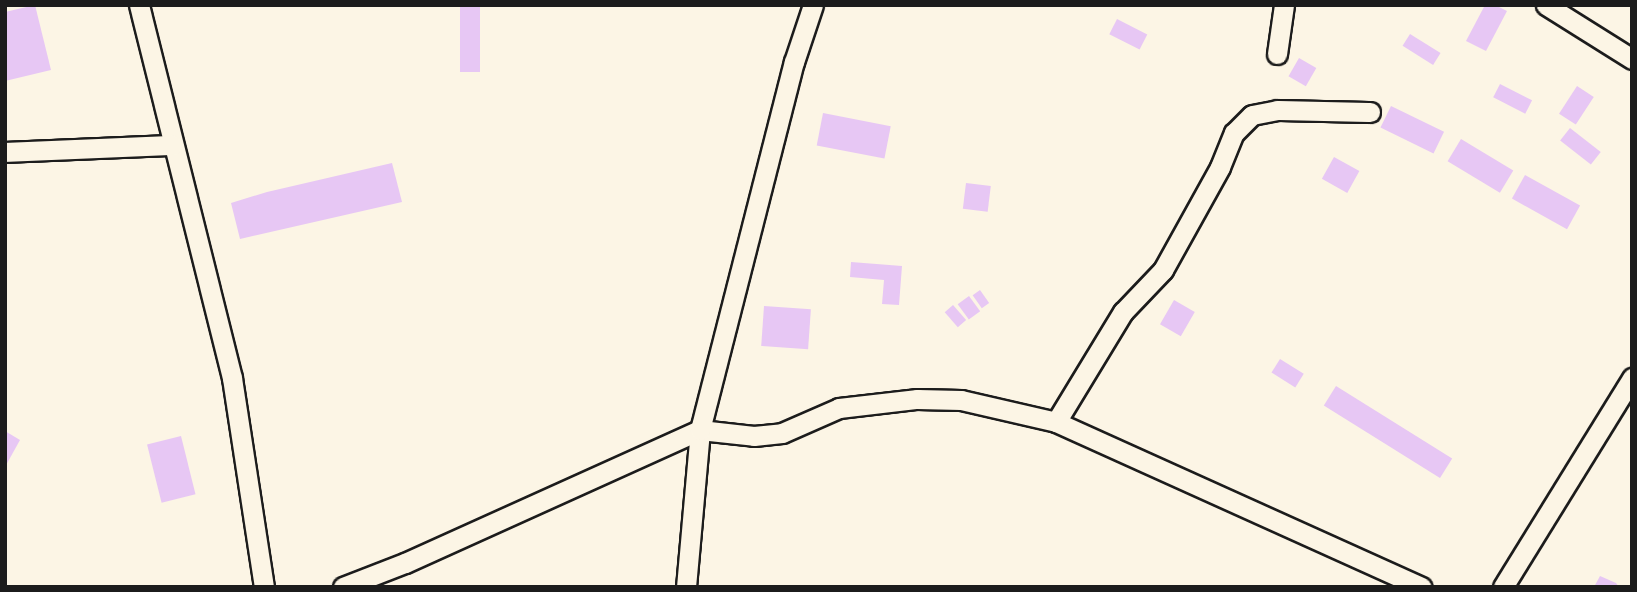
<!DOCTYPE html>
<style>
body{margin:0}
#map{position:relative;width:1637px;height:592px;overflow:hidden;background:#fcf5e5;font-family:Delius,sans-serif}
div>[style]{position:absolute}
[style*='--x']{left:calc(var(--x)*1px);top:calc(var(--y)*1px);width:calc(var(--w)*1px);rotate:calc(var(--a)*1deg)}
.building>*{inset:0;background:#e7c7f4;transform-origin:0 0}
.roads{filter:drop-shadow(2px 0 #1c1c1c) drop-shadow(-2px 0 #1c1c1c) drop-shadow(0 2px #1c1c1c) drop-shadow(0 -2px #1c1c1c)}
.street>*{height:19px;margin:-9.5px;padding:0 9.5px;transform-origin:9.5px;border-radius:9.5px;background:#fcf5e5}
span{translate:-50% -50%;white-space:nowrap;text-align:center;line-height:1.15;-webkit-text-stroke:5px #fcf5e5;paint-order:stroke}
.frame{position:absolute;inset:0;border:7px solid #1c1c1c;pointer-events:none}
</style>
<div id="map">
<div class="building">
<div style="clip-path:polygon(35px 5px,51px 70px,5px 81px,5px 12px)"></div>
<div style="left:460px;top:5px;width:20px;height:67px"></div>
<div style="clip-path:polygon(1485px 5px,1495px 5px,1507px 11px,1486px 51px,1466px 41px)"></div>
<div style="left:1117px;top:19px;width:34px;height:17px;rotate:27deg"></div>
<div style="left:1410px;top:34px;width:36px;height:14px;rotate:32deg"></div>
<div style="left:1299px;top:58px;width:20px;height:21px;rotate:30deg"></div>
<div style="left:1500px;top:84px;width:36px;height:15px;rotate:27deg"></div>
<div style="left:1577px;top:86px;width:20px;height:33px;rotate:33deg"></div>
<div style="left:1391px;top:106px;width:59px;height:24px;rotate:26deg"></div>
<div style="left:823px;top:113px;width:69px;height:33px;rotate:11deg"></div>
<div style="left:1570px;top:128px;width:39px;height:16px;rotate:38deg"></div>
<div style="left:1461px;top:139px;width:61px;height:26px;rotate:31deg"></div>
<div style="left:1334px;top:157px;width:29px;height:25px;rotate:29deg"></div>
<div style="clip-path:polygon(392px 163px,402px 202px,240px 239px,231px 203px,267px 192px)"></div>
<div style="left:1525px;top:175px;width:63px;height:27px;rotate:29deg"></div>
<div style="left:966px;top:183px;width:25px;height:26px;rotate:7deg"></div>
<div style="clip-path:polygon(851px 262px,902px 266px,899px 305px,882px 304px,884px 280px,850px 277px)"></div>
<div style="left:980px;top:290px;width:16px;height:9px;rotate:55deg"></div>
<div style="left:969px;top:296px;width:19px;height:14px;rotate:54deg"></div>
<div style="left:1174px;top:300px;width:24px;height:28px;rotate:30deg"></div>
<div style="left:953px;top:305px;width:20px;height:11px;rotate:49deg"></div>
<div style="left:764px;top:306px;width:47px;height:40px;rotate:4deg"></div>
<div style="left:1280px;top:359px;width:28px;height:16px;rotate:32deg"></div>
<div style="left:1336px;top:386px;width:137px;height:23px;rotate:32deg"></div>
<div style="clip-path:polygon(5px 431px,20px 440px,5px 467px)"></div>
<div style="left:181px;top:436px;width:60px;height:35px;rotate:76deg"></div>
<div style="clip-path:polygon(1600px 576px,1616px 583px,1619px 587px,1594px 587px)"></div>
</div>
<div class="roads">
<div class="street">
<div style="--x:139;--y:5;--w:384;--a:76"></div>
<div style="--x:232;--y:378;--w:211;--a:81.3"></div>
<div style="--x:1546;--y:5;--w:102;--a:32.1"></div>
<div style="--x:1277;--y:54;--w:49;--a:-81.9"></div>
<div style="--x:5;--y:152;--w:167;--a:-2.4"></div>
<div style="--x:1056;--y:422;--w:129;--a:-58.7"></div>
<div style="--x:1123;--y:312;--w:58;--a:-46.4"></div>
<div style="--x:1163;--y:270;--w:118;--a:-61"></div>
<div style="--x:1220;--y:167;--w:37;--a:-68"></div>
<div style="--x:1234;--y:133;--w:25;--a:-45"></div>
<div style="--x:1252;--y:115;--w:25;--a:-11"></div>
<div style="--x:1277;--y:110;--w:93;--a:1.2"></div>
<div style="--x:343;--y:587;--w:66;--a:-21.2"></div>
<div style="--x:405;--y:563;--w:324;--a:-24.3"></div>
<div style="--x:700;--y:430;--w:54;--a:6.3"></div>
<div style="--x:754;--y:436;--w:28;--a:-6"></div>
<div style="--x:782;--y:433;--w:62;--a:-23.7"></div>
<div style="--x:839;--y:408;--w:79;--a:-6.6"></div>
<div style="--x:917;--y:399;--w:44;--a:1.3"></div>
<div style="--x:961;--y:400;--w:98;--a:13"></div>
<div style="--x:1056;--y:422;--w:401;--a:24.3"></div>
<div style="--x:686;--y:587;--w:158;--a:-84.9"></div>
<div style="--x:700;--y:430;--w:380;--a:-75.7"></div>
<div style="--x:794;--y:62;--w:60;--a:-71.6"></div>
<div style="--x:1503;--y:587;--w:246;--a:-58.3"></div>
</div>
</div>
<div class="frame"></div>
</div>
